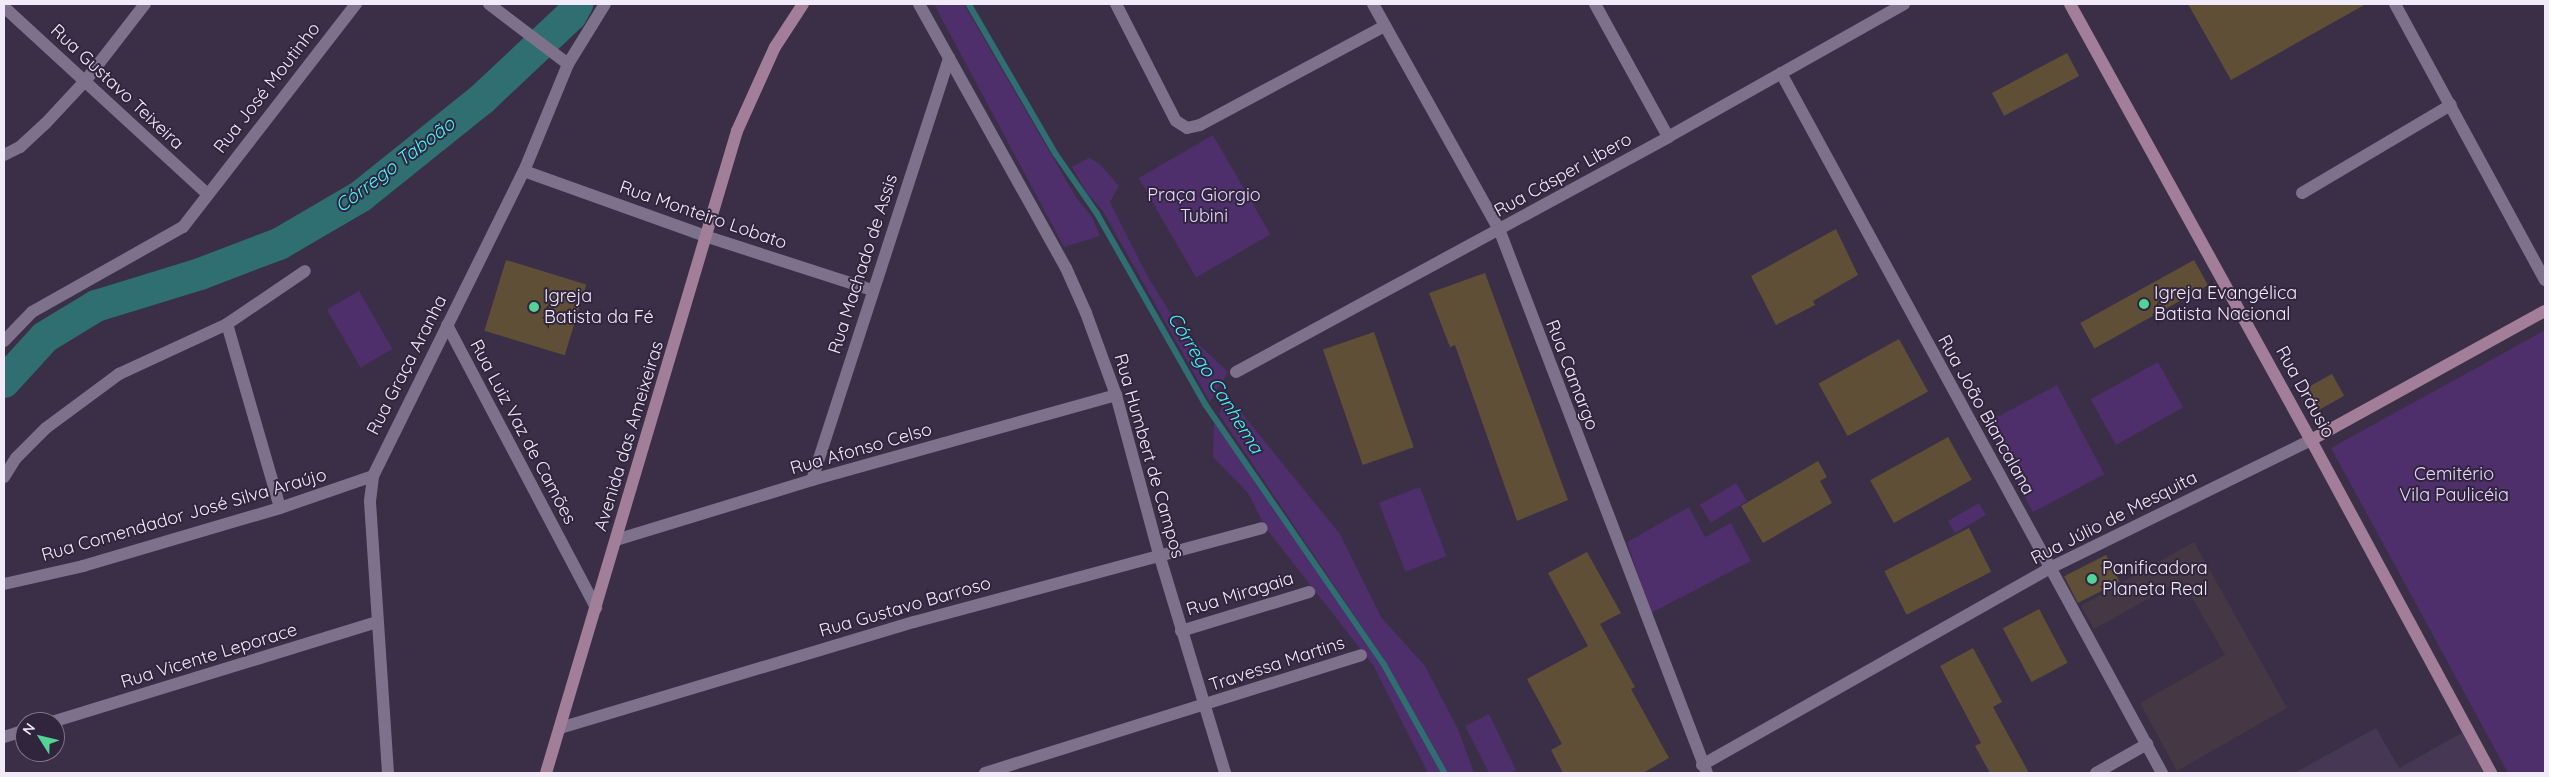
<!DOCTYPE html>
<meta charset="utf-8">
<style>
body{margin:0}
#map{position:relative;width:2549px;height:777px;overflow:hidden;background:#3a2f46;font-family:Quicksand,sans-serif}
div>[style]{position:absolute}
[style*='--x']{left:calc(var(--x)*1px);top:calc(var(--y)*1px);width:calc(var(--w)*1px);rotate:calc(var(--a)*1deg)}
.commercial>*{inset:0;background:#463744}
.built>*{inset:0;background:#463854}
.green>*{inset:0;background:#4e2e6b;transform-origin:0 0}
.stream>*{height:5.5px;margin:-2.75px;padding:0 2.75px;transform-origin:2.75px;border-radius:2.75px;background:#2f6f72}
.river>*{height:32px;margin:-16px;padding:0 16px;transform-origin:16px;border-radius:16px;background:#2f6f72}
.building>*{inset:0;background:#5f4f37;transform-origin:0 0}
.street>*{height:12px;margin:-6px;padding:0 6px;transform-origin:6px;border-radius:6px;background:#7d718b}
.secondary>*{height:12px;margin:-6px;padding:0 6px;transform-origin:6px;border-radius:6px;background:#a27e98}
.dots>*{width:14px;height:14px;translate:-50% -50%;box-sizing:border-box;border:2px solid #30253c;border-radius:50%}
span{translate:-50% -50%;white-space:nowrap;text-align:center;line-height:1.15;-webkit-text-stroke:4px #30253c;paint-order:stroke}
.street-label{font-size:18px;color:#f1eaf9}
.park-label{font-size:18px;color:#e9d7fe}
.poi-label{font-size:18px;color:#f1eaf9}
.left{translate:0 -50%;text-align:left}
.water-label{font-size:19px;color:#44f8ff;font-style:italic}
.frame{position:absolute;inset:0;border:5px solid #f1eaf9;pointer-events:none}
.north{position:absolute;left:15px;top:712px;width:50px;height:50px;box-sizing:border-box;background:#30253c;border:1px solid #7d7488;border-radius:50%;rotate:306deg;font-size:14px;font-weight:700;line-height:20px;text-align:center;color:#f1eaf9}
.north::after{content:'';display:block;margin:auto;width:18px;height:22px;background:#53d396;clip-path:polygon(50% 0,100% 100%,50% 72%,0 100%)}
</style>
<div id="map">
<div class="commercial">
<div style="clip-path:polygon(2194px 542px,2287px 708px,2177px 771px,2140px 703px,2225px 655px,2182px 580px,2094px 629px,2081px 606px)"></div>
</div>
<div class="built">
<div style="clip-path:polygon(2376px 728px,2399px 768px,2462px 733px,2484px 773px,2294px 773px)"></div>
</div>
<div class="green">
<div style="clip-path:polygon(934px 4px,964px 4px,1077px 199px,1092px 217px,1100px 236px,1064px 247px)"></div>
<div style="left:1213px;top:135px;width:115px;height:86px;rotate:60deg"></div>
<div style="clip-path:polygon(1089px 158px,1100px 164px,1119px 186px,1110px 202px,1149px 279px,1178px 325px,1228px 372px,1210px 402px,1103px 211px,1087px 193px,1072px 167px)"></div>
<div style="left:359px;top:291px;width:67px;height:37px;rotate:60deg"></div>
<div style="clip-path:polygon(2545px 330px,2545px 773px,2508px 773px,2331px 448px)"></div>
<div style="left:2158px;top:362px;width:52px;height:77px;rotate:61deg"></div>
<div style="left:2057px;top:385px;width:101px;height:81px;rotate:62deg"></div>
<div style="clip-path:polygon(1227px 395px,1340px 534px,1381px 617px,1425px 666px,1458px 729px,1474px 773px,1447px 773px,1385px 661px,1219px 414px)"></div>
<div style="clip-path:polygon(1214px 421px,1383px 666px,1442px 773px,1425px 773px,1427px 771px,1373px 665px,1265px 527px,1248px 493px,1213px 457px)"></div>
<div style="left:1736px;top:483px;width:21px;height:42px;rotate:59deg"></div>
<div style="left:1420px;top:487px;width:74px;height:44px;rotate:69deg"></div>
<div style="left:1979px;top:503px;width:14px;height:36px;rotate:60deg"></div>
<div style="clip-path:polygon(1689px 507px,1705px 537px,1731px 523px,1751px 561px,1651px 613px,1627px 542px)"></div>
<div style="clip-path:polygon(1489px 714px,1516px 770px,1510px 773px,1489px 773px,1465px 726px)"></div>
</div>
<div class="stream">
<div style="--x:969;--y:4;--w:173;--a:59.9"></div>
<div style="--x:1056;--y:154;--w:72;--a:55.2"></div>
<div style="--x:1097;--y:213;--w:221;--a:60.4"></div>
<div style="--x:1206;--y:405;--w:314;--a:55.5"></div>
<div style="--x:1384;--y:664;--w:125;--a:60.8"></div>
</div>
<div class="river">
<div style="--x:4;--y:382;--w:61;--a:-47.7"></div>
<div style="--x:45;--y:337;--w:60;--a:-31.3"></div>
<div style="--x:96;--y:306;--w:109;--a:-17.1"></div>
<div style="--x:200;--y:274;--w:85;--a:-20.8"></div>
<div style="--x:279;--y:244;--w:95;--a:-30.3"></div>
<div style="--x:361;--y:196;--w:155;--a:-38.7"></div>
<div style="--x:482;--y:99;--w:122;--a:-43.3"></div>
<div style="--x:571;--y:15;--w:13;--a:-61"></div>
</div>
<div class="building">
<div style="clip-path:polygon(2188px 4px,2366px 4px,2231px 80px)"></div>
<div style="left:2067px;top:53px;width:26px;height:85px;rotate:62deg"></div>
<div style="clip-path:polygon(1836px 229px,1858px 275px,1813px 301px,1815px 305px,1776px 325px,1751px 276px)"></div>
<div style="left:506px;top:260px;width:84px;height:74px;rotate:17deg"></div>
<div style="left:2194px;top:260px;width:29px;height:130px;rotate:61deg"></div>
<div style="clip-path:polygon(1485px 273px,1568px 500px,1517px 521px,1455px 345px,1450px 347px,1429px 293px)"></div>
<div style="left:1374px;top:332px;width:122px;height:54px;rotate:71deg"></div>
<div style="left:1899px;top:339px;width:60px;height:92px;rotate:61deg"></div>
<div style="left:2332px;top:374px;width:25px;height:30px;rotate:61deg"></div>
<div style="left:1948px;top:437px;width:49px;height:89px;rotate:61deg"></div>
<div style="clip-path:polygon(1818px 461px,1827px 477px,1820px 481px,1832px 503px,1763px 543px,1741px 506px)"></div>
<div style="left:1969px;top:528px;width:49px;height:95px;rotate:63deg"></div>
<div style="clip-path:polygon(1587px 552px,1621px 613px,1600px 624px,1635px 687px,1631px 689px,1669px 758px,1643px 773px,1563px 773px,1551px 750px,1562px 744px,1527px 679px,1588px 646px,1548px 573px)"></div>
<div style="left:2106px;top:555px;width:30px;height:47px;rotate:63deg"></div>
<div style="left:2039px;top:609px;width:61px;height:41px;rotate:62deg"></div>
<div style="clip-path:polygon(1973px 648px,2002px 702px,1993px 707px,2029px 773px,1990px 773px,1975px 746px,1981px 743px,1940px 666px)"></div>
</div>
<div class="street">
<div style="--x:489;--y:4;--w:99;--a:37.2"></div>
<div style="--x:919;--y:4;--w:302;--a:60.9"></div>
<div style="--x:1066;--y:268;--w:49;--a:66"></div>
<div style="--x:1086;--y:313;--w:87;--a:69.9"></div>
<div style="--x:1116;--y:395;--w:165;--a:74.9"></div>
<div style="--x:1159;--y:554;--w:229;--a:73.2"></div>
<div style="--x:1116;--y:4;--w:131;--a:62.9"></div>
<div style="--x:1176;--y:121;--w:13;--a:32"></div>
<div style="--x:1187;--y:128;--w:13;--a:-13"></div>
<div style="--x:1200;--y:125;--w:210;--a:-28.2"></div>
<div style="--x:1373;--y:4;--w:258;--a:60.8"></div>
<div style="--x:1499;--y:229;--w:582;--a:69.08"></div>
<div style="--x:1595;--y:4;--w:152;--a:61.2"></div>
<div style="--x:2395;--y:4;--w:314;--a:61.5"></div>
<div style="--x:4;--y:7;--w:275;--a:42.6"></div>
<div style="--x:1781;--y:73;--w:797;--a:61.44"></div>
<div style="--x:4;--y:155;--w:18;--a:-27"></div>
<div style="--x:20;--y:147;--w:34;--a:-43"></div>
<div style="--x:45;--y:124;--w:60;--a:-47"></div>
<div style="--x:86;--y:80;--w:96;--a:-52.2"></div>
<div style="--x:524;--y:171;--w:195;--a:19.7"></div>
<div style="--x:708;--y:237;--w:172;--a:17.9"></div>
<div style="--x:2302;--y:193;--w:173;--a:-30.6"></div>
<div style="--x:227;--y:324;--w:94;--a:-34.2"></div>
<div style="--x:447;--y:325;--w:320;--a:62.2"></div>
<div style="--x:4;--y:341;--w:40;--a:-46"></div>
<div style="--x:32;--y:312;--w:173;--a:-29.4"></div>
<div style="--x:183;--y:227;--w:282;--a:-52.2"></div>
<div style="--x:1236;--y:372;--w:492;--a:-28.5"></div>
<div style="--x:1668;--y:137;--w:271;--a:-29.4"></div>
<div style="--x:4;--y:477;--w:22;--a:-58"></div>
<div style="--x:16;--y:458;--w:42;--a:-45"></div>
<div style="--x:46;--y:428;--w:91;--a:-36.5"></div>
<div style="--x:119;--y:374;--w:119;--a:-24.8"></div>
<div style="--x:227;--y:324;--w:191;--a:73.9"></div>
<div style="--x:812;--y:480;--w:444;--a:-72"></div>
<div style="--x:616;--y:540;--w:205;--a:-17"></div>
<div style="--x:812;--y:480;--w:316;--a:-15.6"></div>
<div style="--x:4;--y:584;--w:81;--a:-12.8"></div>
<div style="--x:83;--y:566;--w:205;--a:-16.4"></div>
<div style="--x:280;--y:508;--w:98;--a:-19"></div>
<div style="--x:1181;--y:631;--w:134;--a:-16.9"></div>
<div style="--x:52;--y:722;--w:340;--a:-17.1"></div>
<div style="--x:560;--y:728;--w:370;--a:-16.7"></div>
<div style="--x:914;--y:622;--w:360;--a:-15.1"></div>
<div style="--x:4;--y:737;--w:22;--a:-18"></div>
<div style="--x:1702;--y:765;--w:400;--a:-29.5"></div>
<div style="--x:2050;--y:568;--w:291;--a:-26.1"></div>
<div style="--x:388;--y:773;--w:273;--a:-93.8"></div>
<div style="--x:370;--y:501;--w:25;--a:-83"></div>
<div style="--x:373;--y:476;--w:340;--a:-63.7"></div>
<div style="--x:524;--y:171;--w:116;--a:-67.6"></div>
<div style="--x:568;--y:64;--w:70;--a:-58.3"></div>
<div style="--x:985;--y:773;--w:394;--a:-17.4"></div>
<div style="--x:2096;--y:773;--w:59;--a:-29.6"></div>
</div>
<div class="secondary">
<div style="--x:2070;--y:4;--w:498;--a:61.1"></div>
<div style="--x:2311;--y:440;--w:379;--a:61.6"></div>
<div style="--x:2311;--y:440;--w:267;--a:-28.9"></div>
<div style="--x:546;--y:773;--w:670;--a:-73.43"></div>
<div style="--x:737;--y:131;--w:92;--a:-65.7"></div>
<div style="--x:775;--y:47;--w:51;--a:-56.9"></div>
</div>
<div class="dots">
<div style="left:2144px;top:304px;background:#53d396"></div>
<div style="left:534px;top:307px;background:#53d396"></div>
<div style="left:2092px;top:579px;background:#53d396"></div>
</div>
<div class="street-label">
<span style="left:117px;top:87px;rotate:43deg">Rua Gustavo Teixeira</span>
<span style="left:267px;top:88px;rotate:-52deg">Rua José Moutinho</span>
<span style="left:1563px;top:175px;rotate:-29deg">Rua Cásper Libero</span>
<span style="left:703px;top:215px;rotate:19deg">Rua Monteiro Lobato</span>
<span style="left:863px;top:264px;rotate:-72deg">Rua Machado de Assis</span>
<span style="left:407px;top:365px;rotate:-63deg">Rua Graça Aranha</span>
<span style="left:1572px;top:375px;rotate:69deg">Rua Camargo</span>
<span style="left:2305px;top:392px;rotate:61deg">Rua Dráusio</span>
<span style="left:1986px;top:415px;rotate:61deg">Rua João Biancalana</span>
<span style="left:523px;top:432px;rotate:62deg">Rua Luiz Vaz de Camões</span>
<span style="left:629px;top:436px;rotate:-73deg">Avenida das Ameixeiras</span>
<span style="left:861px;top:449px;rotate:-16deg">Rua Afonso Celso</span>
<span style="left:1149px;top:456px;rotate:74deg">Rua Humbert de Campos</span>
<span style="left:184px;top:515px;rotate:-16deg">Rua Comendador José Silva Araújo</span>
<span style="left:2114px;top:518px;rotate:-27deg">Rua Júlio de Mesquita</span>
<span style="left:1240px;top:594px;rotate:-17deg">Rua Miragaia</span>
<span style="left:905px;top:607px;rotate:-16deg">Rua Gustavo Barroso</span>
<span style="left:209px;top:656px;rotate:-17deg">Rua Vicente Leporace</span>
<span style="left:1277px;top:664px;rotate:-18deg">Travessa Martins</span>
</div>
<div class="park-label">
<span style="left:1204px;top:206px">Praça Giorgio<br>Tubini</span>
<span style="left:2454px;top:485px">Cemitério<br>Vila Paulicéia</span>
</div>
<div class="poi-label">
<span class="left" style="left:2154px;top:304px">Igreja Evangélica<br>Batista Nacional</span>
<span class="left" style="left:544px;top:307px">Igreja<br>Batista da Fé</span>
<span class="left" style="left:2102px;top:579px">Panificadora<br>Planeta Real</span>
</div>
<div class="water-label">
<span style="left:395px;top:165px;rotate:-37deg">Córrego Taboão</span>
<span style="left:1215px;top:383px;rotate:58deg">Córrego Canhema</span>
</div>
<div class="frame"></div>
<div class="north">N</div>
</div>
